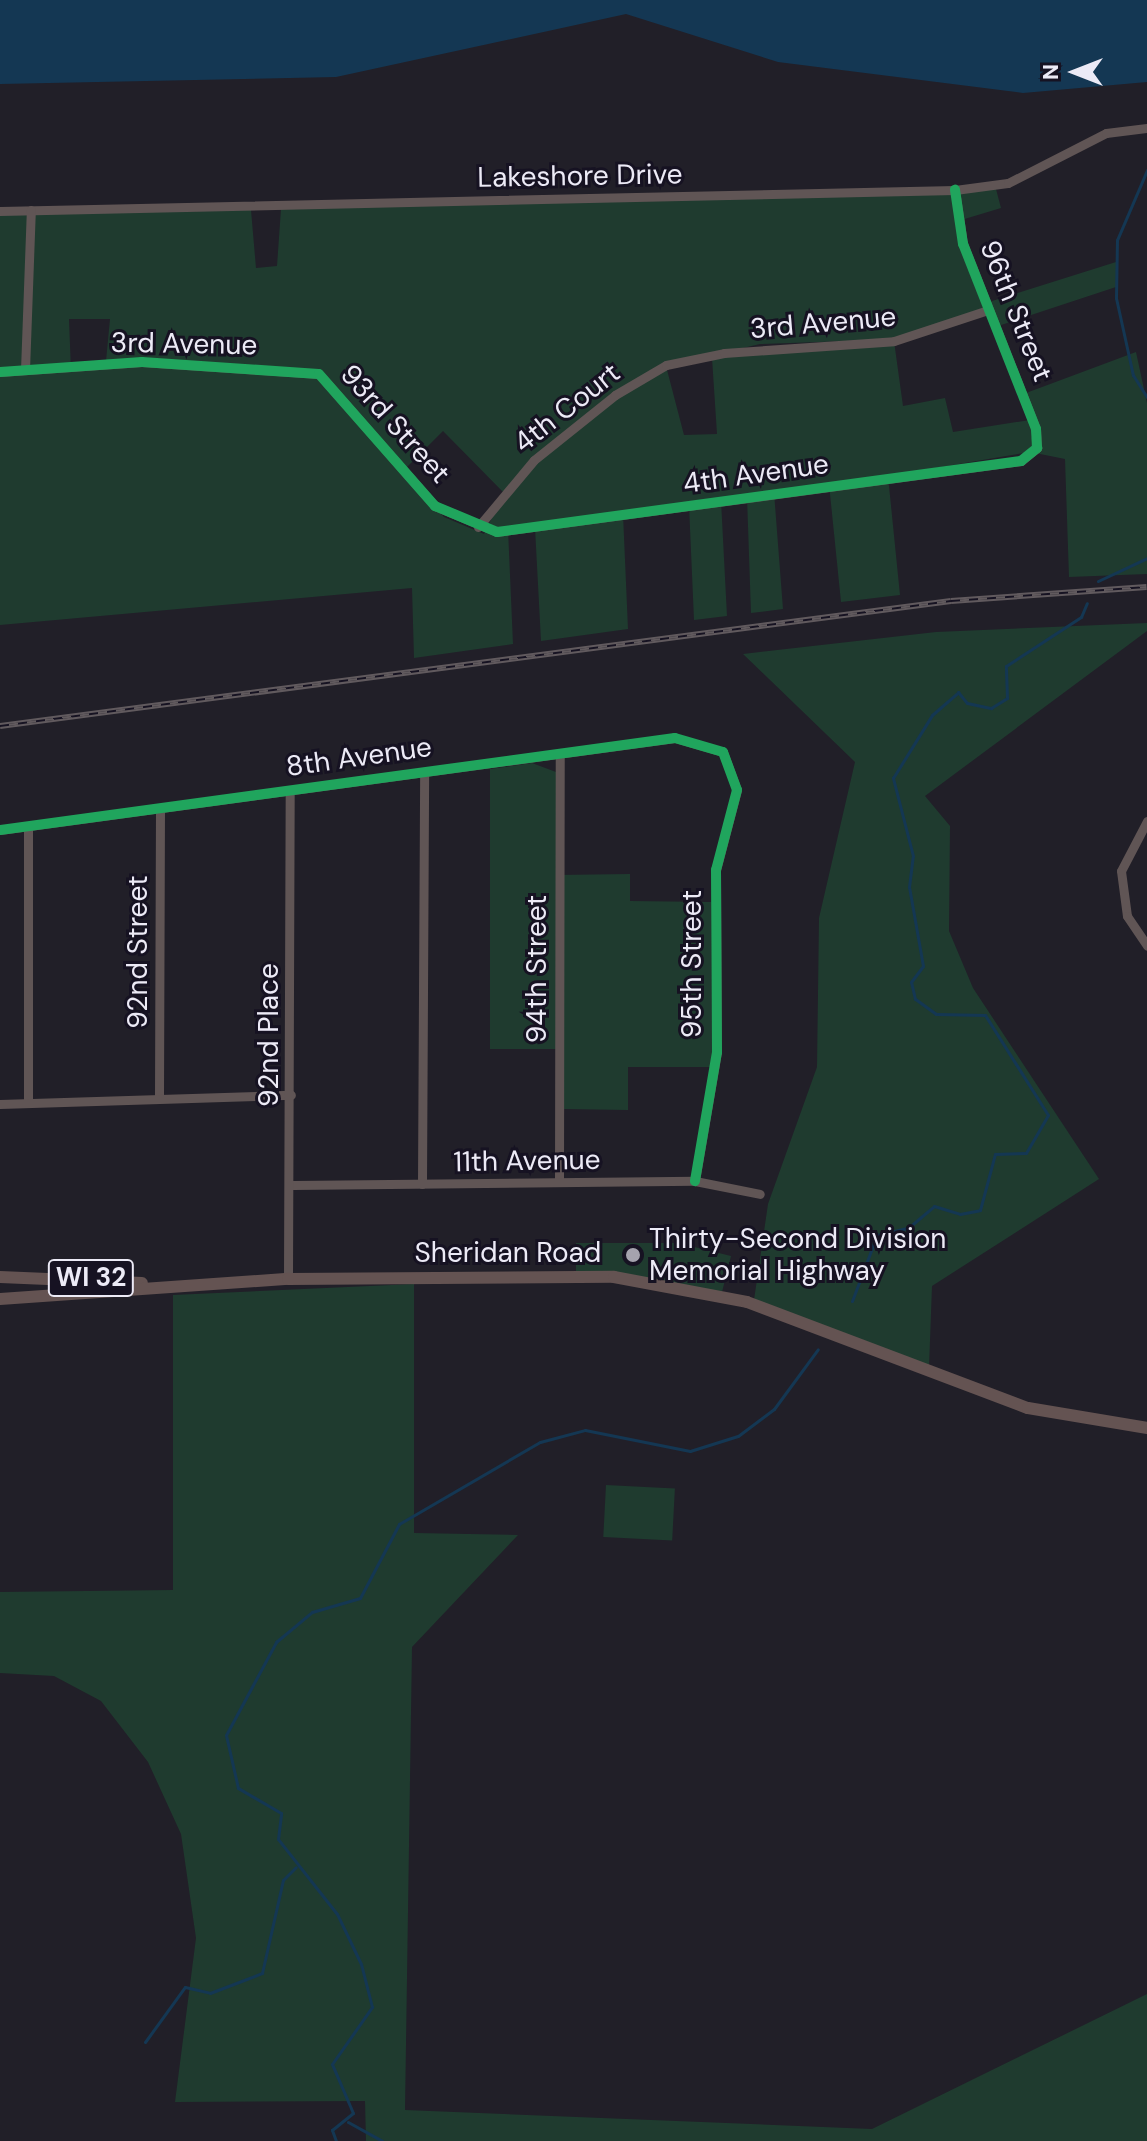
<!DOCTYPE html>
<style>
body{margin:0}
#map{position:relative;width:1147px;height:2141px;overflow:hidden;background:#211f28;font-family:"DM Sans",sans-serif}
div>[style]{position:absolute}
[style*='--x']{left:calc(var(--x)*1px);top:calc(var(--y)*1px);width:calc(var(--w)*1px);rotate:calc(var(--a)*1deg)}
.green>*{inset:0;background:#1f3b2f;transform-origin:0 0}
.water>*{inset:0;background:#143753}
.stream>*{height:3px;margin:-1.5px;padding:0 1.5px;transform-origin:1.5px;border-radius:1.5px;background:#143753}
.minor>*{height:9px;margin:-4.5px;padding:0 4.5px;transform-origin:4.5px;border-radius:4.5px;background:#605555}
.major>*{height:12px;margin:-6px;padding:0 6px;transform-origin:6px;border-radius:6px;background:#645352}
.rail>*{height:6px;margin-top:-3px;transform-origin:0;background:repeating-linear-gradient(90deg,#161222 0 9px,#615a5e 0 18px);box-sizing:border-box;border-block:2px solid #615a5e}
.cycleway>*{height:10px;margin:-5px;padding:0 5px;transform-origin:5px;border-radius:5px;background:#20a55d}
.dots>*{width:22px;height:22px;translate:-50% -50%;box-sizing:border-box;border:4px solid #161222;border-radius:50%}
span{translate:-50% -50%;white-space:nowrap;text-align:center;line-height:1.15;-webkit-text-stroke:6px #161222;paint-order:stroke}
.shield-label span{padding:2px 6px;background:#161222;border:2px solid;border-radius:6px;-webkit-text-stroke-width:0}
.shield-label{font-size:26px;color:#eceaf6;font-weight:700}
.street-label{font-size:28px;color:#eceaf6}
.poi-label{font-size:28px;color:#eceaf6}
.left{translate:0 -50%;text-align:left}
.north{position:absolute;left:1035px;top:32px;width:80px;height:80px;-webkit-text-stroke:6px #161222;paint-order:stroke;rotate:270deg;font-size:22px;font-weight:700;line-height:32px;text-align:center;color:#eceaf6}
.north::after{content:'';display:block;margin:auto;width:28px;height:36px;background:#eceaf6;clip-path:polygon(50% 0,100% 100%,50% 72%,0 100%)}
</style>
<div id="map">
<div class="green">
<div style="clip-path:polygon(evenodd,996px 189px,1001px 208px,958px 221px,989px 302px,1116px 262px,1116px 287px,995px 327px,983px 312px,904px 339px,760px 344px,666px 366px,684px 435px,717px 434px,712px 358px,894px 341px,903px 406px,945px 398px,953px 432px,1036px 419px,1026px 393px,1136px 352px,1147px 403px,1147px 574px,1069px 577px,1065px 459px,1030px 452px,888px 476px,900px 595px,841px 602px,829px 484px,774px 492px,783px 609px,751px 613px,747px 497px,721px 500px,727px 616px,694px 620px,689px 505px,623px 514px,628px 629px,541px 641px,535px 528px,508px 529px,513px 644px,414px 658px,412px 588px,0 625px,0 215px,251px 210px,256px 268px,277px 266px,281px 209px,996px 189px,69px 319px,110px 319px,106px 361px,71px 371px,69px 319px,996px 189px,443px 431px,504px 493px,484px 534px,444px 517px,402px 472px,443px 431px)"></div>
<div style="clip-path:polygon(1147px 623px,1147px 631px,925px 796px,950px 826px,949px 931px,973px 988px,1099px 1179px,932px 1286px,929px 1368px,754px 1300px,768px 1204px,817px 1067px,819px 918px,855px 762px,743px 654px,936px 632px)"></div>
<div style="clip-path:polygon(532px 763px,556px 772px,556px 875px,630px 874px,630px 901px,711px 902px,712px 1067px,628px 1067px,628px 1110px,563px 1109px,563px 1049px,490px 1049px,490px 769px)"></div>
<div style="clip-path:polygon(576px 1243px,678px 1243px,731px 1256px,722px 1292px,576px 1271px)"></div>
<div style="clip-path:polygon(414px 1284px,414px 1533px,518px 1535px,412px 1647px,405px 2110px,872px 2129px,1147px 1994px,1147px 2141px,366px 2141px,365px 2101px,175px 2102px,196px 1938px,181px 1834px,148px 1762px,101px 1701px,54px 1676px,0 1673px,0 1592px,173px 1590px,173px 1295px)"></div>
<div style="left:606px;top:1485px;width:69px;height:52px;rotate:3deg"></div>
</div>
<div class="water">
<div style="clip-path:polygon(0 0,1147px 0,1147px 82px,1023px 93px,778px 62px,626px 14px,336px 77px,0 84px)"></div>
</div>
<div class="stream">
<div style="--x:1147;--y:170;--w:76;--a:113.2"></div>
<div style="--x:1117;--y:240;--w:58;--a:91"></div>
<div style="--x:1116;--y:298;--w:79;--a:77.6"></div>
<div style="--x:1133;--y:375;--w:26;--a:58"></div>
<div style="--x:1098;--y:581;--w:54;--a:-25.1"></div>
<div style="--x:852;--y:1301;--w:71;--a:-69.3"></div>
<div style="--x:877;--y:1235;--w:32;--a:-13"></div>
<div style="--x:908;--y:1228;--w:34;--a:-40"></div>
<div style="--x:934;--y:1206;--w:27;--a:17"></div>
<div style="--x:960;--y:1214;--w:20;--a:-11"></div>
<div style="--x:980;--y:1210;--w:58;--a:-75"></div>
<div style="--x:995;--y:1154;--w:31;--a:-2"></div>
<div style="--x:1026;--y:1153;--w:44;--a:-59.9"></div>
<div style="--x:1048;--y:1115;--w:118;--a:-122.2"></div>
<div style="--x:985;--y:1015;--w:49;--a:-178.8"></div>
<div style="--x:936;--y:1014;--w:26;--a:-144"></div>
<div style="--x:915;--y:999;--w:17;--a:-103"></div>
<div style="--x:911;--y:982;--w:20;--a:-53"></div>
<div style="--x:923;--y:966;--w:80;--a:-100"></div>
<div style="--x:909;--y:887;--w:31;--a:-83"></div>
<div style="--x:913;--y:856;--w:81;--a:-104.4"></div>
<div style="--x:893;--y:778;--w:74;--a:-58.2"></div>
<div style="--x:932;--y:715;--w:35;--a:-41"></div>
<div style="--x:958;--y:692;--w:14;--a:51"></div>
<div style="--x:967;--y:703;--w:25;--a:12"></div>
<div style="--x:991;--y:708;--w:19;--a:-32"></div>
<div style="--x:1007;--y:698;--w:32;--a:-92"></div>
<div style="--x:1006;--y:666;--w:90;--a:-33.2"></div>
<div style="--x:1081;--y:617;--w:15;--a:-67"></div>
<div style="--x:145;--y:2042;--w:68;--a:-54"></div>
<div style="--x:185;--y:1987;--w:26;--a:13"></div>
<div style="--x:210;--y:1993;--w:56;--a:-21"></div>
<div style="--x:262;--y:1973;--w:95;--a:-77.3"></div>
<div style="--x:283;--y:1880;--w:18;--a:-45"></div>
<div style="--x:348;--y:2122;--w:39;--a:29"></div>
<div style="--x:336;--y:2141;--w:12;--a:-110"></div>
<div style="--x:332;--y:2130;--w:27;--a:-39"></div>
<div style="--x:353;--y:2113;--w:53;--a:-113.2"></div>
<div style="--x:332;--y:2064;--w:70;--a:-54.9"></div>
<div style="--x:372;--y:2007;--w:44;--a:-104.3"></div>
<div style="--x:361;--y:1964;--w:55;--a:-115.6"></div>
<div style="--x:337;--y:1914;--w:95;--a:-128.2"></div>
<div style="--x:278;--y:1839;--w:26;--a:-83"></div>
<div style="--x:281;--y:1813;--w:50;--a:-149.8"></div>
<div style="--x:238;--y:1788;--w:54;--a:-102.8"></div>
<div style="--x:226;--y:1735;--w:106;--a:-61.7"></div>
<div style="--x:276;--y:1642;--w:47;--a:-39.8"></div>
<div style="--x:312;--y:1612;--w:50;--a:-16.3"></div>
<div style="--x:360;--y:1598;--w:84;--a:-62.2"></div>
<div style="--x:399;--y:1524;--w:163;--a:-30.2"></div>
<div style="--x:540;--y:1442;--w:47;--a:-14.9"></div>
<div style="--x:585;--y:1430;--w:107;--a:11.3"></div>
<div style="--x:690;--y:1451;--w:50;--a:-17.4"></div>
<div style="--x:738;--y:1436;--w:45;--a:-36.9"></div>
<div style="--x:774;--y:1409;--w:74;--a:-53.7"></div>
</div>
<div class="minor">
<div style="--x:0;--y:211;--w:955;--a:-1.26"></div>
<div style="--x:955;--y:190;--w:53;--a:-7.5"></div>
<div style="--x:1008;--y:183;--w:110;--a:-27"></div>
<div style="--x:1106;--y:133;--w:41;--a:-7"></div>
<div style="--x:25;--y:370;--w:160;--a:-87.9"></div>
<div style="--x:0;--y:372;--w:142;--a:-4"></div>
<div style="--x:142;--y:362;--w:177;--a:3.9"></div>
<div style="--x:319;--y:374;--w:176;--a:48.7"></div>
<div style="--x:435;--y:506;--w:67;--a:22.8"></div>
<div style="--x:497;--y:532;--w:529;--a:-7.72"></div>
<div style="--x:1021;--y:461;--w:21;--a:-39"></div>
<div style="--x:1037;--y:448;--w:19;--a:-93"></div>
<div style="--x:1036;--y:429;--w:199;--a:-111.5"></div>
<div style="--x:963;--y:244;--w:55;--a:-98.4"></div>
<div style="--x:478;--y:527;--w:87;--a:-50.1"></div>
<div style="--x:534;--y:460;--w:104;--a:-38.7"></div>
<div style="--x:615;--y:395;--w:59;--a:-30.5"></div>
<div style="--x:666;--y:365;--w:59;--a:-11.7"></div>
<div style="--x:724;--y:353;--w:170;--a:-4"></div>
<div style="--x:894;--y:341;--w:99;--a:-18.3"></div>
<div style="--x:1147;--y:821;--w:56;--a:117.5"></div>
<div style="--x:1121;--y:871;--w:45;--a:82.4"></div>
<div style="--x:1127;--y:916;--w:36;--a:56"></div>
<div style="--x:0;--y:830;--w:681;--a:-7.76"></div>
<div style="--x:675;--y:738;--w:50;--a:16.3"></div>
<div style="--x:723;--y:752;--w:40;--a:69.8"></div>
<div style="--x:737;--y:790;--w:83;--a:104.7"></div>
<div style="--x:716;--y:870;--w:182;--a:89.7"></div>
<div style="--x:717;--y:1052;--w:131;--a:99.7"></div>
<div style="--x:159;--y:1095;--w:286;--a:-89.8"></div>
<div style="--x:28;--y:1103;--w:276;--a:-90"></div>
<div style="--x:0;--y:1104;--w:291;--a:-1.8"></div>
<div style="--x:559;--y:1182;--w:426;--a:-89.9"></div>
<div style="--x:422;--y:1184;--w:410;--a:-89.7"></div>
<div style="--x:293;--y:1185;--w:402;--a:-0.6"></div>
<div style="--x:695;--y:1181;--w:66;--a:11.3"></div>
<div style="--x:288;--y:1279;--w:488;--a:-89.8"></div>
</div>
<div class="major">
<div style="--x:0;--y:1277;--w:142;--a:2.4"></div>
<div style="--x:0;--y:1299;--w:289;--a:-4"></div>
<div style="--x:288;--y:1279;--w:326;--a:-0.4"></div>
<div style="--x:614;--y:1277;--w:135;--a:10.6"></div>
<div style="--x:747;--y:1302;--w:300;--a:20.7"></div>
<div style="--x:1028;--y:1408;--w:121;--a:9.5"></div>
</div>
<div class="rail">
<div style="--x:0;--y:726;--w:959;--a:-7.49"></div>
<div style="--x:951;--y:601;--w:196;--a:-4.1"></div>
</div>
<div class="cycleway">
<div style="--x:0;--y:372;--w:142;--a:-4"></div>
<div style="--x:142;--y:362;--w:177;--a:3.9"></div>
<div style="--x:319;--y:374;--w:176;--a:48.7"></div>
<div style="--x:435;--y:506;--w:67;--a:22.8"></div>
<div style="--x:497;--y:532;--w:529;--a:-7.72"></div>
<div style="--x:1021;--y:461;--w:21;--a:-39"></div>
<div style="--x:1037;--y:448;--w:19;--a:-93"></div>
<div style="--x:1036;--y:429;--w:199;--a:-111.5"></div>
<div style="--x:963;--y:244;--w:55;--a:-98.4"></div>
<div style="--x:0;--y:830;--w:681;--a:-7.76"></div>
<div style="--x:675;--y:738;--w:50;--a:16.3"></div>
<div style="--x:723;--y:752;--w:40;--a:69.8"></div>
<div style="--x:737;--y:790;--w:83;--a:104.7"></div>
<div style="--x:716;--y:870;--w:182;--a:89.7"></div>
<div style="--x:717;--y:1052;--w:131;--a:99.7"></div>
</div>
<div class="dots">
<div style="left:633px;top:1255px;background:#a5a3ae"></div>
</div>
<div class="shield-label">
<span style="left:91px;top:1278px">WI 32</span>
</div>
<div class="street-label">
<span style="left:580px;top:176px;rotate:-1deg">Lakeshore Drive</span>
<span style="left:1016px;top:311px;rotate:68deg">96th Street</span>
<span style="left:823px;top:323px;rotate:-5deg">3rd Avenue</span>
<span style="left:184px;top:344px;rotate:1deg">3rd Avenue</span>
<span style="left:567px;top:408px;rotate:-38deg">4th Court</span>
<span style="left:395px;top:424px;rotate:48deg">93rd Street</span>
<span style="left:756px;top:474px;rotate:-8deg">4th Avenue</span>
<span style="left:359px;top:757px;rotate:-8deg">8th Avenue</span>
<span style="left:138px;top:952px;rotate:-90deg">92nd Street</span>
<span style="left:692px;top:964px;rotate:-90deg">95th Street</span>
<span style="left:537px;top:969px;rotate:-90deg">94th Street</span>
<span style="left:269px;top:1035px;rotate:-90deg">92nd Place</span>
<span style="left:527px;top:1161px;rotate:-1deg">11th Avenue</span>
<span style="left:508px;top:1253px">Sheridan Road</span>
</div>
<div class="poi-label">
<span class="left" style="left:649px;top:1255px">Thirty-Second Division<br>Memorial Highway</span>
</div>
<div class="north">N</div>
</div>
